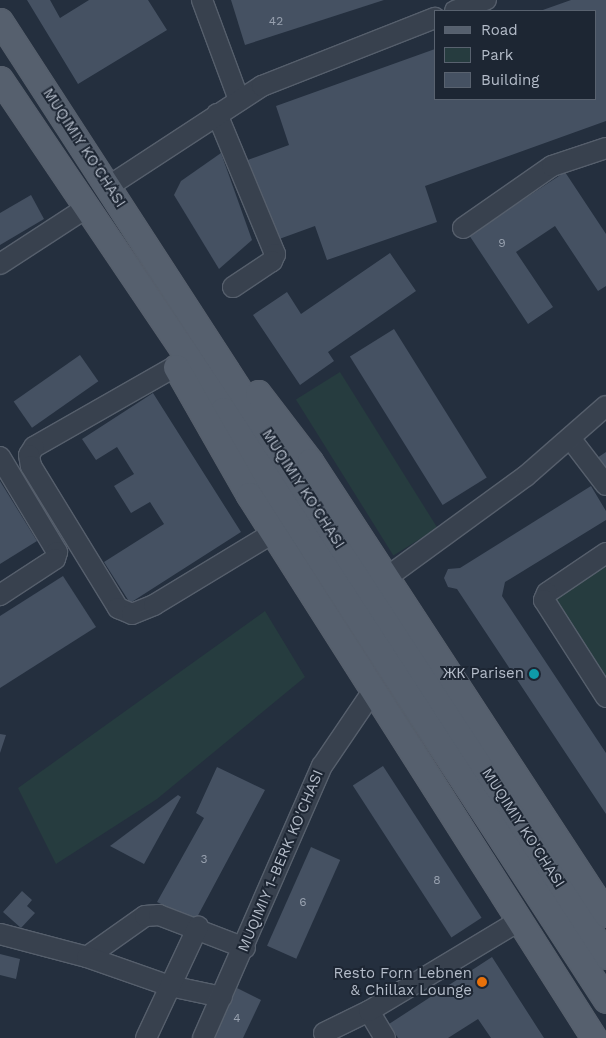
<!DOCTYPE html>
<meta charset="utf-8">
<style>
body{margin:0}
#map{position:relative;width:606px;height:1038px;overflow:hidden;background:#242f3e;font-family:"Work Sans",sans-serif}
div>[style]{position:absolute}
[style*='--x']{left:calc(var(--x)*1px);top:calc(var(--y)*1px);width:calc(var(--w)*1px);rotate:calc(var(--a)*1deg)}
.green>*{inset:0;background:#263c3f;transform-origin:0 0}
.building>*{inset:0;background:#455162;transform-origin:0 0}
.roads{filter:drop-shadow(1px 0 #565f6c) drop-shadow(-1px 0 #565f6c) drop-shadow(0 1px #565f6c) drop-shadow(0 -1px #565f6c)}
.minor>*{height:20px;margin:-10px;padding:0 10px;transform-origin:10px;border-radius:10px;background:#38414e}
.major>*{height:25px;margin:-12.5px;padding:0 12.5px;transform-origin:12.5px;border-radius:12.5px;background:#56606e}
.dots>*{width:14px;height:14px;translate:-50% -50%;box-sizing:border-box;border:2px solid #1d2633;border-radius:50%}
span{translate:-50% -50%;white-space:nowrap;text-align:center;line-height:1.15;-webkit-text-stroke:4px #1d2633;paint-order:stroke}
.number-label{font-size:12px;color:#98a1af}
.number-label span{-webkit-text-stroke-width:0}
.street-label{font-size:15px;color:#b4bcc9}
.poi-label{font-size:15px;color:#b4bcc9}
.right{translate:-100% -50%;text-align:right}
.legend{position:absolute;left:434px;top:10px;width:162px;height:90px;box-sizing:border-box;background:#1d2633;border:1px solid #59626f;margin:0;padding:6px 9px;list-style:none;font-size:15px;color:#b4bcc9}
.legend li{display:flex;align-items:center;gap:10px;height:25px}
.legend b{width:25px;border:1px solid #59626f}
</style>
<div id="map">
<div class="green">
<div style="left:340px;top:372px;width:184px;height:52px;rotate:58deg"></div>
<div style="clip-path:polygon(606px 562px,606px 686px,552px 601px)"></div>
<div style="clip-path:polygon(265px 611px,305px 677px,157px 799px,56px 864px,18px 788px)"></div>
</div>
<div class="building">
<div style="clip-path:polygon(27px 0,50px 0,60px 18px,89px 0,148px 0,167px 30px,78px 84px)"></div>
<div style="clip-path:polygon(231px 0,384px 0,245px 45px)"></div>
<div style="clip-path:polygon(571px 0,606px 0,606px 121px,425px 186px,437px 222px,327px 260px,315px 226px,271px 242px,242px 162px,289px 145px,276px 106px,435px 49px,435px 99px,595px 99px,595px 11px,540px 11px)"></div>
<div style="clip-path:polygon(221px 153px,252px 240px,219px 269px,174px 195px,181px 181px)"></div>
<div style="clip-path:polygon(565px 172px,606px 234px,606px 286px,598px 291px,555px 226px,516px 252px,553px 307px,528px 324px,469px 235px)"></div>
<div style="clip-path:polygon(31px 195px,44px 219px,0 245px,0 213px)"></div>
<div style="clip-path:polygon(390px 253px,416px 291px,328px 352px,334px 361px,300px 385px,253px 315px,287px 292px,301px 314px)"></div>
<div style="left:394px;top:329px;width:175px;height:52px;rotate:58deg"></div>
<div style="left:80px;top:355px;width:32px;height:81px;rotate:55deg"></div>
<div style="clip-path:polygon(153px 393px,241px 532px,130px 603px,104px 562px,164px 524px,150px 502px,131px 513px,114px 486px,134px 474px,117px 447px,96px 460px,82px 439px)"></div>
<div style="clip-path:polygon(606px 452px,606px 471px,597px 458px)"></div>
<div style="clip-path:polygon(0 481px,37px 541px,0 564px)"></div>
<div style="clip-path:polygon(591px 486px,606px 511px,606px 520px,505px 582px,502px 596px,606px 753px,606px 814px,457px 589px,448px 587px,444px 578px,448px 569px,460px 568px)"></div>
<div style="clip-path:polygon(63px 576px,96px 627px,0 688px,0 616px)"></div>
<div style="clip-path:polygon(0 734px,6px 735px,0 753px)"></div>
<div style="left:383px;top:766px;width:181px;height:36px;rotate:57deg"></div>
<div style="clip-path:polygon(217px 767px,265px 790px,195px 921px,157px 902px,204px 818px,196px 813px)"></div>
<div style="clip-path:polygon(178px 795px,181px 797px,144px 864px,110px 846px)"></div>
<div style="left:311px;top:847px;width:32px;height:108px;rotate:24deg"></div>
<div style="clip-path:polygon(22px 891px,32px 900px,27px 906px,35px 913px,21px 928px,3px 912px)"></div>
<div style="clip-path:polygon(0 954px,20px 959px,16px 979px,0 975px)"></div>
<div style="clip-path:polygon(492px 957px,544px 1038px,491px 1038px,478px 1019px,448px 1038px,398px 1038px,389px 1024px)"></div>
<div style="clip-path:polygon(237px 988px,261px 1000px,243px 1038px,214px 1038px)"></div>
</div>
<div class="roads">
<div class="minor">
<div style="--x:202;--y:0;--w:107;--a:69.7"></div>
<div style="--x:455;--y:11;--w:33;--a:-20"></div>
<div style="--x:217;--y:114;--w:152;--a:67.5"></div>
<div style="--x:275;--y:254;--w:8;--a:113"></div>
<div style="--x:272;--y:261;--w:47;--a:146.3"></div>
<div style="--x:109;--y:186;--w:183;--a:-33.2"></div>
<div style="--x:262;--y:86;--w:186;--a:-21.5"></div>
<div style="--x:463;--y:228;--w:108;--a:-34.9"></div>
<div style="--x:552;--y:166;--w:57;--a:-18.4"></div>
<div style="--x:0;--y:264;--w:103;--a:-33.1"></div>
<div style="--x:176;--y:366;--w:163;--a:150.3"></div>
<div style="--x:34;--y:447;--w:9;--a:122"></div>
<div style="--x:29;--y:455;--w:11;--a:80"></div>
<div style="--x:31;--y:466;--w:167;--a:58.5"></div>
<div style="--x:118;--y:608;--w:15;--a:23"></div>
<div style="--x:132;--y:614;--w:24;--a:-22"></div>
<div style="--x:154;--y:605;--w:139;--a:-31.2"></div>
<div style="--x:570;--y:438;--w:59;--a:52.5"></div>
<div style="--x:0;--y:457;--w:111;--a:59"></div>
<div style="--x:57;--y:552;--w:7;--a:106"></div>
<div style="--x:55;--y:559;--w:66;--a:146.8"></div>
<div style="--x:606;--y:553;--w:71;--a:145.9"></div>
<div style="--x:547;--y:593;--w:8;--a:113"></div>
<div style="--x:544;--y:600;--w:115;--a:57.4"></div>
<div style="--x:386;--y:578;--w:173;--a:-36.1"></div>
<div style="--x:526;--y:476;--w:106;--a:-41.2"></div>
<div style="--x:0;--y:934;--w:90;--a:14.8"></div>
<div style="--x:87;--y:957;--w:71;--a:-35.3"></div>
<div style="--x:145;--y:916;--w:14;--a:-4"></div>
<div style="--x:159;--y:915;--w:92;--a:21"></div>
<div style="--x:87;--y:957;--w:88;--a:19.3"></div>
<div style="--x:170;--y:986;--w:53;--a:11.9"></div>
<div style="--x:324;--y:1033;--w:50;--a:-26.1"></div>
<div style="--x:146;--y:1038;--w:123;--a:-64.9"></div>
<div style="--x:203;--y:1038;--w:297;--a:-66.4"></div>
<div style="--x:322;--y:766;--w:91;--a:-55.8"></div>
<div style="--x:385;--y:1038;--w:31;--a:-121"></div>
<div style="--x:369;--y:1011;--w:175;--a:-31"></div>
</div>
<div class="major">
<div style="--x:0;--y:21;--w:1114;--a:57.05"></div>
<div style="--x:0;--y:79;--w:399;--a:56"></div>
<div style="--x:223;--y:410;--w:703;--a:57.01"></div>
<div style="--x:176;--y:367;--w:147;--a:60.3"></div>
<div style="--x:249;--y:495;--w:643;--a:57.57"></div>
<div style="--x:258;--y:393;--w:86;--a:52.6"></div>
<div style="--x:310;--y:461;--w:541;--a:56.84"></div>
</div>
</div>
<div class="dots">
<div style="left:534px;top:674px;background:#0f9aa8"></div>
<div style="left:482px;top:982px;background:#e8710a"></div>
</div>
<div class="number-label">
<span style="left:276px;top:22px">42</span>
<span style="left:502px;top:244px">9</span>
<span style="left:204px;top:860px">3</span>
<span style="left:437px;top:881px">8</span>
<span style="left:303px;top:903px">6</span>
<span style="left:237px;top:1019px">4</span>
</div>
<div class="street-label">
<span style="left:84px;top:148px;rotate:57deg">MUQIMIY KO'CHASI</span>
<span style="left:303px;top:489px;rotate:57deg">MUQIMIY KO'CHASI</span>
<span style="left:523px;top:828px;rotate:57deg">MUQIMIY KO'CHASI</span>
<span style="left:281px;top:861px;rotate:-67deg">MUQIMIY 1-BERK KO'CHASI</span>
</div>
<div class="poi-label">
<span class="right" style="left:524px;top:674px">ЖК Parisen</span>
<span class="right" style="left:472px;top:982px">Resto Forn Lebnen<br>&amp; Chillax Lounge</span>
</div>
<ul class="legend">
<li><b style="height:6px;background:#56606e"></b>Road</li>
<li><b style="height:14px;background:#263c3f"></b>Park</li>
<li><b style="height:14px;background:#455162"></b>Building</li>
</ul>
</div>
